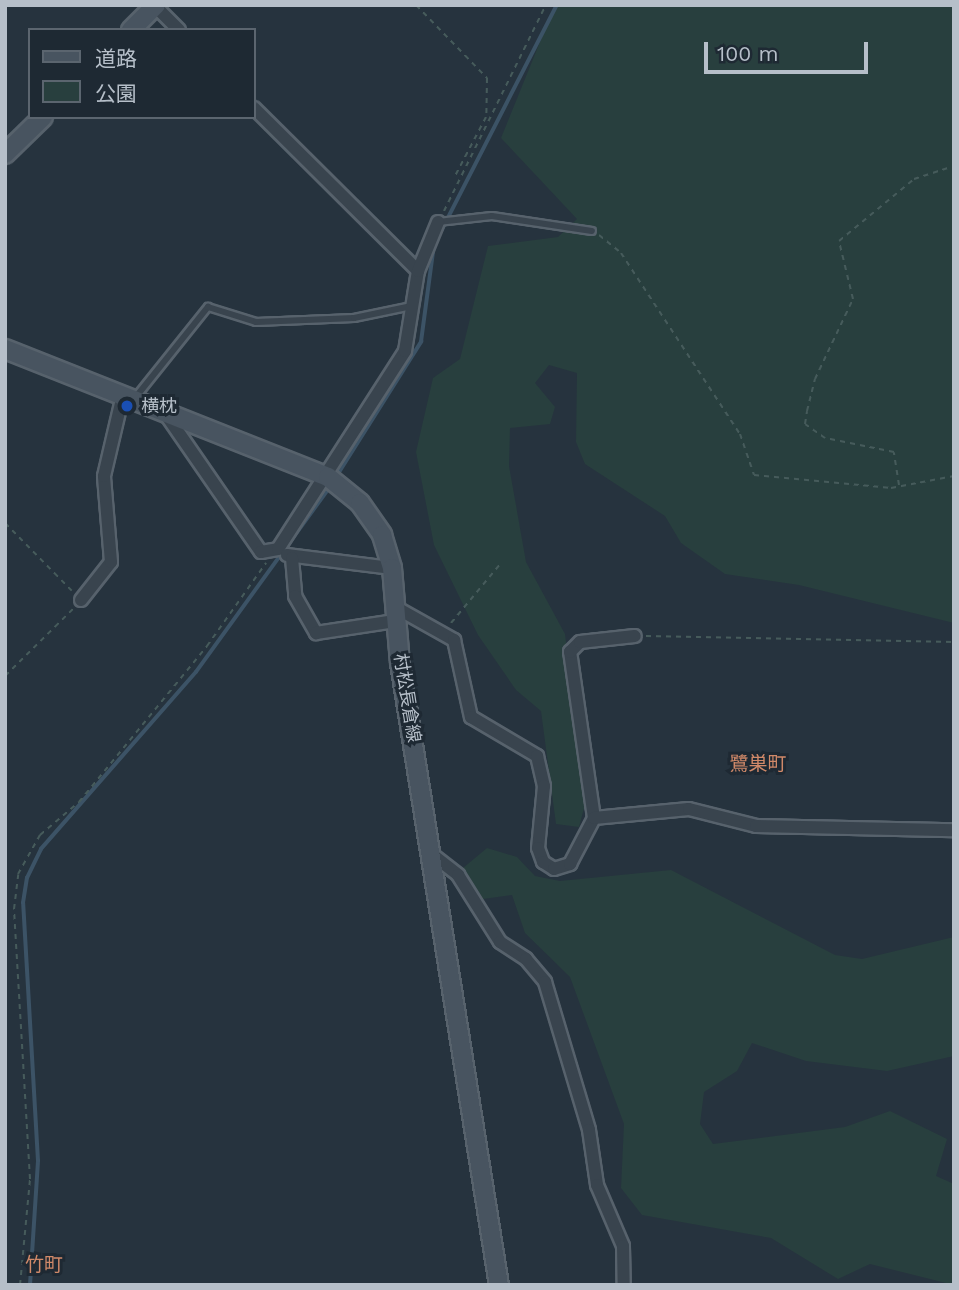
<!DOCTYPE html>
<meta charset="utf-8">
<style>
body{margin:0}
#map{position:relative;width:959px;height:1290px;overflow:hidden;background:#26333e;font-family:"Work Sans","Noto Sans JP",sans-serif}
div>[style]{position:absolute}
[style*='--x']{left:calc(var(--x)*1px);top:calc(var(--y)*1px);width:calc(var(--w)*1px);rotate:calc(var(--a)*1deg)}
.green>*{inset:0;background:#283f3e}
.stream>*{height:3.5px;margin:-1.75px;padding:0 1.75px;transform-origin:1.75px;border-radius:1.75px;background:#3c5366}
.path>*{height:2px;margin-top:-1px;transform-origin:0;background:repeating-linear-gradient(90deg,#465b5b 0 5px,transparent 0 10px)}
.roads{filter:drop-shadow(2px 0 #57626c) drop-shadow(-2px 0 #57626c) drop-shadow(0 2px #57626c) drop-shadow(0 -2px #57626c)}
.service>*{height:6px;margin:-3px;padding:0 3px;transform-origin:3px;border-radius:3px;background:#39444e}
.minor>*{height:12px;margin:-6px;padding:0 6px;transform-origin:6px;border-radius:6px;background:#39444e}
.secondary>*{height:18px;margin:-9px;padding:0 9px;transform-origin:9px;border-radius:9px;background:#485460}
.dots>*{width:19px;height:19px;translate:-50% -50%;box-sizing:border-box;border:4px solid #1e2933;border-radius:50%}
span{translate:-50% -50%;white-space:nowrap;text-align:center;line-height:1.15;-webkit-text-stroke:6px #1e2933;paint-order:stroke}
.poi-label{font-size:18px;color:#b6bfc9}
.left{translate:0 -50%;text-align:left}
.street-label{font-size:18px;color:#b6bfc9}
.neighbourhood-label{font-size:19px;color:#d08969}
.frame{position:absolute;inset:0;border:7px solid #b6bfc9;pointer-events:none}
.legend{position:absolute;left:28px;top:28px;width:228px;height:91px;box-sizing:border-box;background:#1e2933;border:2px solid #5b656f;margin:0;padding:9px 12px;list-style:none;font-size:21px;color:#b6bfc9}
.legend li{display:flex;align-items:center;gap:14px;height:35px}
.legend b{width:35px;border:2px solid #5b656f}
.scale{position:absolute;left:704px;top:42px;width:164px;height:32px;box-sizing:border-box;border:4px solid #b6bfc9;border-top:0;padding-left:9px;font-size:21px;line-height:24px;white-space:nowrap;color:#b6bfc9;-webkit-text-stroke:5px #1e2933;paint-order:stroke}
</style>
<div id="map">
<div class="green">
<div style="clip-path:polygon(555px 5px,954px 5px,954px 623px,799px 585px,725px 574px,681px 543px,665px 516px,585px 464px,576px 442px,577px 373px,549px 365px,535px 383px,555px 407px,550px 424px,510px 428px,509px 466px,526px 562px,565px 634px,586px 801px,579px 827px,556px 824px,541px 711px,516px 690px,478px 635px,434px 545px,416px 452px,433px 378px,460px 359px,488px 246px,558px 237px,577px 219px,501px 138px)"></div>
<div style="clip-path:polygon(487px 848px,517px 857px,535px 876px,560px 881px,671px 870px,835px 955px,862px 959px,954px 937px,954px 1056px,887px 1071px,806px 1061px,752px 1043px,737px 1071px,704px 1092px,700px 1124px,713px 1144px,845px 1127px,890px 1111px,947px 1139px,936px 1176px,954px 1184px,954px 1285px,870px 1264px,838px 1279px,771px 1238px,642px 1215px,621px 1188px,624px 1124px,570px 977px,525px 933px,512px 895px,483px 899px,463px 868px)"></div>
</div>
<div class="stream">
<div style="--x:336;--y:477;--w:160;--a:-57.8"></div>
<div style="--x:421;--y:342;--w:98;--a:-82.4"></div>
<div style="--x:434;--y:245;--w:270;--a:-62.9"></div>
<div style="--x:30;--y:1285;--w:124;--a:-86.3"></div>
<div style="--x:38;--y:1161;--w:258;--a:-93.3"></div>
<div style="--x:23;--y:903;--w:25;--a:-81"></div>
<div style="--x:27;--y:878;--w:32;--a:-64"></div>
<div style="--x:41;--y:849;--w:235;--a:-48.8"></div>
<div style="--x:196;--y:672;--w:228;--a:-54.1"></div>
</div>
<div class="path">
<div style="--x:416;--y:5;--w:102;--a:45.8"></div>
<div style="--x:487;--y:78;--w:39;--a:91"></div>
<div style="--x:486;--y:117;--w:67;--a:117.7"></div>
<div style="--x:444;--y:211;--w:230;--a:-63.7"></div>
<div style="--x:599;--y:235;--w:28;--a:39"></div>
<div style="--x:621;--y:253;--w:217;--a:56.7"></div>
<div style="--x:740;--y:434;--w:43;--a:71.1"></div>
<div style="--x:754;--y:475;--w:138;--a:5.4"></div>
<div style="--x:891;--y:488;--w:64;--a:-10.8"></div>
<div style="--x:899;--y:485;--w:33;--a:-99"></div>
<div style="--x:894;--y:452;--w:70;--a:-168.5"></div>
<div style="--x:825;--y:438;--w:24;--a:-145"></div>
<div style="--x:805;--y:424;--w:13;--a:-81"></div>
<div style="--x:807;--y:411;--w:33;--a:-76"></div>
<div style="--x:815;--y:379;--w:89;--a:-64.6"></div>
<div style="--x:853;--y:299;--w:60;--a:-103.6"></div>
<div style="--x:839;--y:241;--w:97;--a:-39.6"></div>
<div style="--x:914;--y:179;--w:42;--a:-18"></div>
<div style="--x:5;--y:523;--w:95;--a:45.4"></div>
<div style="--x:451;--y:623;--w:78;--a:-50.2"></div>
<div style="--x:646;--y:636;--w:308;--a:1.1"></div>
<div style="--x:5;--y:676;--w:97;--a:-44.6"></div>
<div style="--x:20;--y:1285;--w:106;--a:-84.6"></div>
<div style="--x:30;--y:1179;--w:270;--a:-93.4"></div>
<div style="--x:14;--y:909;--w:35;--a:-83"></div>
<div style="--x:18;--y:874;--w:45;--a:-60.6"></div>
<div style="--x:40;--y:835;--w:51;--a:-40.2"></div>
<div style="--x:79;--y:802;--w:202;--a:-50.6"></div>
<div style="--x:207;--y:646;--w:102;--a:-54.6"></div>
</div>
<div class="roads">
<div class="service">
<div style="--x:438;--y:222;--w:54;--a:-6.3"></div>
<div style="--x:492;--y:216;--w:101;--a:8.5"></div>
<div style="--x:135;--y:398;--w:117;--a:-51.3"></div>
<div style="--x:208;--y:307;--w:50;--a:17.4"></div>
<div style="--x:256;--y:322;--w:98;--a:-2.3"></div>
<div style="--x:354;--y:318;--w:59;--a:-11.7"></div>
</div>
<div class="minor">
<div style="--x:155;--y:6;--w:34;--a:45"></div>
<div style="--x:254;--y:108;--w:231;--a:44.8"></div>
<div style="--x:165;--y:413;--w:169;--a:55.4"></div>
<div style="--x:261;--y:552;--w:17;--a:-10"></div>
<div style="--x:278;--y:549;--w:235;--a:-57.3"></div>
<div style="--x:405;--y:351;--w:81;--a:-80.8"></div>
<div style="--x:418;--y:271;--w:53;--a:-67.8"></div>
<div style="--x:287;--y:555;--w:106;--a:7.1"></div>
<div style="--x:292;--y:558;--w:38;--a:85"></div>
<div style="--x:295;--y:596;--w:43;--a:60.4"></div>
<div style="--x:316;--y:633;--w:80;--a:-8.6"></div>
<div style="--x:81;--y:600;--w:48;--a:-51.7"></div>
<div style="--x:111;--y:562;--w:86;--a:-94.7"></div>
<div style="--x:104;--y:476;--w:83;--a:-76.8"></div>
<div style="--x:395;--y:607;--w:68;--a:29.2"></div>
<div style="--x:454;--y:640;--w:79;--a:77.6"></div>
<div style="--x:471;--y:717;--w:77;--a:30.6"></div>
<div style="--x:537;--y:756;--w:31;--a:77"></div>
<div style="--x:544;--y:786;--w:62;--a:95.5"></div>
<div style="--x:538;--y:848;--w:15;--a:70"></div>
<div style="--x:543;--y:862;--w:13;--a:32"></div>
<div style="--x:554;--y:869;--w:17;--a:-17"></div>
<div style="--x:570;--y:864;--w:52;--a:-62.4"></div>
<div style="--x:594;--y:818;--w:168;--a:-98.2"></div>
<div style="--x:570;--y:652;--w:14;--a:-45"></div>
<div style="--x:580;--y:642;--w:55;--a:-6.2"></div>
<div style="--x:594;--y:818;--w:95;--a:-5.4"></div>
<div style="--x:689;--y:809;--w:69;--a:14.2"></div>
<div style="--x:756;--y:826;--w:198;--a:1.2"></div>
<div style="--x:434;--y:856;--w:31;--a:38"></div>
<div style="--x:458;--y:875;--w:79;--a:57.9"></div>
<div style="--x:500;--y:942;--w:31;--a:33"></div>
<div style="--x:526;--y:959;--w:30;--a:50"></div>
<div style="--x:545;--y:982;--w:154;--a:73.4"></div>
<div style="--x:589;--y:1130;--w:56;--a:81.7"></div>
<div style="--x:597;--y:1185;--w:66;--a:66.9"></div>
<div style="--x:623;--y:1246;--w:39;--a:89"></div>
</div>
<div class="secondary">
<div style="--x:131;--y:30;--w:35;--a:-45"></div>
<div style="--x:5;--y:154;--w:53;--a:-44.2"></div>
<div style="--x:5;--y:349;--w:347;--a:21.6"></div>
<div style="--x:328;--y:477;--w:41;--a:39.1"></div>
<div style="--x:360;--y:503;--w:39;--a:55"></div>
<div style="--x:382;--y:535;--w:34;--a:73"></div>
<div style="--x:392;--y:568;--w:95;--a:85.2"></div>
<div style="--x:400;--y:663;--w:630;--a:80.96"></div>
</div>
</div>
<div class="dots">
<div style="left:127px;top:406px;background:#1a4fb4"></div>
</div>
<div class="poi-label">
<span class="left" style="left:141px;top:406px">横枕</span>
</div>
<div class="street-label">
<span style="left:407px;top:698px;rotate:81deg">村松長倉線</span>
</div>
<div class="neighbourhood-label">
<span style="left:758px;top:764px">鷺巣町</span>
<span style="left:44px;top:1265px">竹町</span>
</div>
<div class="frame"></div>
<ul class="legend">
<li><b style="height:9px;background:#485460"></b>道路</li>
<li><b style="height:19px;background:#283f3e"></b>公園</li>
</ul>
<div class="scale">100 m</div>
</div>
